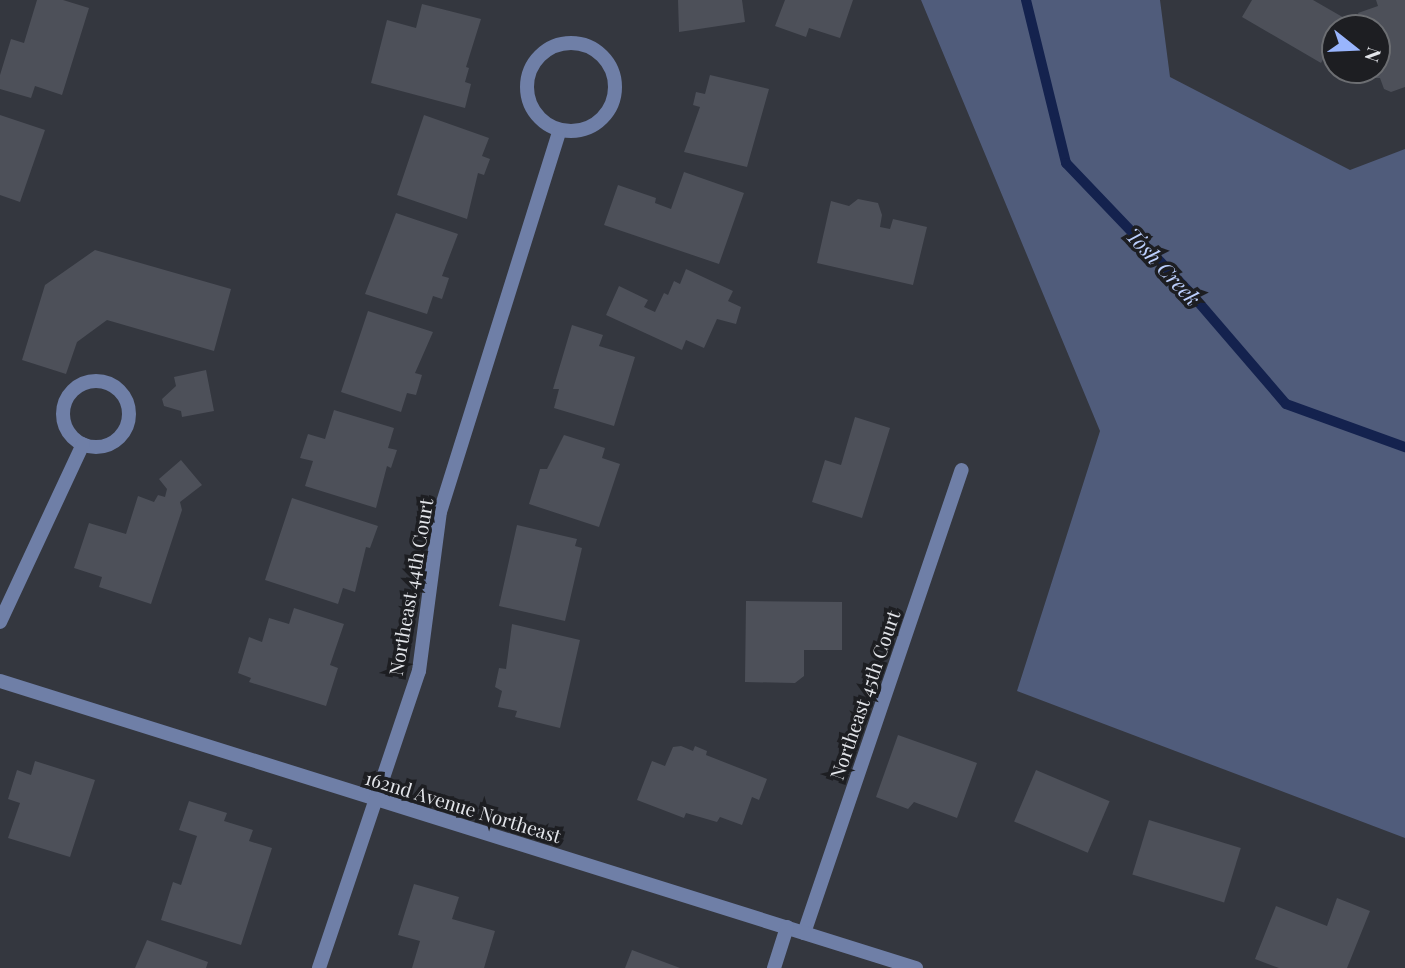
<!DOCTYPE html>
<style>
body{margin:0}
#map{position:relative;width:1405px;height:968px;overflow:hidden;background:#34373f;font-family:"Playfair Display",serif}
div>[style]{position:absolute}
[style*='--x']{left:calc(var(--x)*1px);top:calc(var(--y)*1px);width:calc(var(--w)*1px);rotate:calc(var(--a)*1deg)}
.green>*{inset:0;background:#505c7b}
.stream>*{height:10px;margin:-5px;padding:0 5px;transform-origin:5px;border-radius:5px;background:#14224e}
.building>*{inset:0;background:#4d5059;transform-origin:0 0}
.service>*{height:14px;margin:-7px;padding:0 7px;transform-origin:7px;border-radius:7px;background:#6f7fa7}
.minor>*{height:14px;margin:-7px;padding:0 7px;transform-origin:7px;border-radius:7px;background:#6f7fa7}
.minor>.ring{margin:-7px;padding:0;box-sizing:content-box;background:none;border:14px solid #6f7fa7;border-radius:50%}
span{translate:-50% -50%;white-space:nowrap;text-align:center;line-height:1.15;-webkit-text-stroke:7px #1d1e22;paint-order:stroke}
.street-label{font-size:19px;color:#e3e5ea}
.water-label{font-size:21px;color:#bccffd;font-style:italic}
.north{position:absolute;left:1321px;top:14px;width:70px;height:70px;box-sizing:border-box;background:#1d1e22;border:2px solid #6c6e72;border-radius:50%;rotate:108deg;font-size:19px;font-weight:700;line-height:28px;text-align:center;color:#e3e5ea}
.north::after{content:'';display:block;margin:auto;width:24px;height:32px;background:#99b5fd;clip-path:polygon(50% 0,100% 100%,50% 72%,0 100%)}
</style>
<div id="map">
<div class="green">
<div style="clip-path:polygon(921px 0,1160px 0,1170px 77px,1350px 170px,1405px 149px,1405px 838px,1017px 691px,1100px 431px)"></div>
</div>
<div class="stream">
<div style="--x:1026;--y:0;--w:168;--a:76.2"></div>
<div style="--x:1066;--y:163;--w:185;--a:46.3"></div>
<div style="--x:1194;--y:297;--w:141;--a:49.3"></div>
<div style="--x:1286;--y:404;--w:127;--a:19.9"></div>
</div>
<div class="building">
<div style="clip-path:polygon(37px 0,63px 0,89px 8px,62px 95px,35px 86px,31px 98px,0 89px,0 75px,11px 39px,24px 43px)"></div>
<div style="clip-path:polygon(678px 0,742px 0,745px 22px,679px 32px)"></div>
<div style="clip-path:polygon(785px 0,853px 0,840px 38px,809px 28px,806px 37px,775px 26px)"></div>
<div style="clip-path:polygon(1252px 0,1313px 0,1346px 19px,1341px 28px,1335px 28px,1335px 38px,1321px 63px,1242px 17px)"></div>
<div style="clip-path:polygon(1376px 0,1405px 0,1405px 87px,1391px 92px,1384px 89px,1380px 78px,1364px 78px,1361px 70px,1377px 70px,1377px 28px,1363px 28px,1358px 13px,1378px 6px)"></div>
<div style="clip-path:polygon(422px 4px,481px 19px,466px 67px,469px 68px,465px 82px,471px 84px,465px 108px,371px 83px,387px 20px,416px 28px)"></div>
<div style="clip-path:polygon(710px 75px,769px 89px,747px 167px,684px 152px,700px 107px,693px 105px,696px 92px,705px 94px)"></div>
<div style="clip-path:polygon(0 115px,45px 130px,20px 202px,0 195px)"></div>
<div style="clip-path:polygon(424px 115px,489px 138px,482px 156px,490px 159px,484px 175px,478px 173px,467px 219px,397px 195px)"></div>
<div style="clip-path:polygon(684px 172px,744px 193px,719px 264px,604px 225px,618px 185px,656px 198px,655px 203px,671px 209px)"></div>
<div style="clip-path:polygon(858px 199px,878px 203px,882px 215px,880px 227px,890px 229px,893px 219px,927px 227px,913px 285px,817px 263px,831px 201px,849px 206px)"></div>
<div style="clip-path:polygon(396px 213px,458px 234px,442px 276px,449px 278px,442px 299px,433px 296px,427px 314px,365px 294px)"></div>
<div style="clip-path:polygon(95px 250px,231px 289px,214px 351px,107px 320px,77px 342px,66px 374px,22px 360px,45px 285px)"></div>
<div style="clip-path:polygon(686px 269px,733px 291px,728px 301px,741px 307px,736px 324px,717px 319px,704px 348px,686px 340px,682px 350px,606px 315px,619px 286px,648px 300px,644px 307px,655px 312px,664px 293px,668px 295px,674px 281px,680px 284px)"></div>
<div style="clip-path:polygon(368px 311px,433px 332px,415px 373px,422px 375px,416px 395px,407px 393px,401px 412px,341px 392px)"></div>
<div style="clip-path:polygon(572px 325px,603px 335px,599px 346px,635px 357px,614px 426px,554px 408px,559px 389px,553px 389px)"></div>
<div style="clip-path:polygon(206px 370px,214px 411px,182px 417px,181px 411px,164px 406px,162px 399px,176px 386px,174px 377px)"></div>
<div style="clip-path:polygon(334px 410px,394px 428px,388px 448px,397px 450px,391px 468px,387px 466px,376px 508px,305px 486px,313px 461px,300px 458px,308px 434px,325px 439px)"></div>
<div style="clip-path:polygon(855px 417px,890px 428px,862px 518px,812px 502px,825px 460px,841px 465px)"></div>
<div style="clip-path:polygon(564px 435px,605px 448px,602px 458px,620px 464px,599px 527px,529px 504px,540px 469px,547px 469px)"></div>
<div style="clip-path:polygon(181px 460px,202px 485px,180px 502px,182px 510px,151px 604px,99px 587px,102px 577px,74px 568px,89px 523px,126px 534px,138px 496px,154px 502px,158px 495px,165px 497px,167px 489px,159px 479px)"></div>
<div style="clip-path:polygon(292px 498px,378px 526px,370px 548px,366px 547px,355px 592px,343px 588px,338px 604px,265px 580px)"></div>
<div style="clip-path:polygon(517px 525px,577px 539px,575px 546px,582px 548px,565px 621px,499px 606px)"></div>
<div style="clip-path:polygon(746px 601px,842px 602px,842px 650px,804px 650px,804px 676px,795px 683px,745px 682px)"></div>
<div style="clip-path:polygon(294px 608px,344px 624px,330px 665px,338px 668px,326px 706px,249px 682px,251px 678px,238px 673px,249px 637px,262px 642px,269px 618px,289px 624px)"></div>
<div style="clip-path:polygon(512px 624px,580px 640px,560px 728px,515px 717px,517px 711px,498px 707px,502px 691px,495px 687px,499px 668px,506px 669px)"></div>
<div style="clip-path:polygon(898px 735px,977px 763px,957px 818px,914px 802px,908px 809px,876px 797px)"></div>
<div style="clip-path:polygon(681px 746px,693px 751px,695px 746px,707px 751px,706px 755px,767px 779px,759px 800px,752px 797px,742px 825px,720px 817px,717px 822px,686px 813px,684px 818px,637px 800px,652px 761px,665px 766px,673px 747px)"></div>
<div style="clip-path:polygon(35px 761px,95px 780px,70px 857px,8px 838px,20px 803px,8px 799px,17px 770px,31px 775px)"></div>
<div style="left:1036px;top:770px;width:80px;height:56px;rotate:23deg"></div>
<div style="clip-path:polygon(189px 801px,227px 813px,224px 821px,253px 830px,249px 841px,272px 848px,241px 945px,161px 920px,173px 882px,181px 885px,197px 836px,179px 830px)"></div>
<div style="left:1149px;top:820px;width:96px;height:57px;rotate:17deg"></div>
<div style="clip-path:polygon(414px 884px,459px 897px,452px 919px,495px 931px,484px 968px,412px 968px,420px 941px,398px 935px)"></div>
<div style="clip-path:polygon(1337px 898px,1370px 911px,1347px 968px,1279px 968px,1255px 959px,1276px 906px,1327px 926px)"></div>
<div style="clip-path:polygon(147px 940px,208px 962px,206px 968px,135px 968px)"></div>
<div style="clip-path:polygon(632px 950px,680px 968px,625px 968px)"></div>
</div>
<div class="service">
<div style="--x:804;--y:933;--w:489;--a:-71.2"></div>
</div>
<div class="minor">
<div class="ring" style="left:527px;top:43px;width:74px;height:74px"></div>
<div class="ring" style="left:63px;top:381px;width:52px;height:52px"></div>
<div style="--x:0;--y:622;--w:196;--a:-65"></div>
<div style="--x:0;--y:681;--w:960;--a:17.4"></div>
<div style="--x:319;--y:968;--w:313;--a:-71.4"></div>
<div style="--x:419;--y:671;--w:160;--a:-82.5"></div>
<div style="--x:440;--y:512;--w:400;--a:-72.6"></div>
<div style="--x:774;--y:968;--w:43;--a:-72.4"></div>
</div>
<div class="street-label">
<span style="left:411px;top:587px;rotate:-80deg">Northeast 44th Court</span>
<span style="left:865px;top:695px;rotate:-71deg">Northeast 45th Court</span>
<span style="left:463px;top:807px;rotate:17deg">162nd Avenue Northeast</span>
</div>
<div class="water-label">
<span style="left:1164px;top:266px;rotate:47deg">Tosh Creek</span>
</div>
<div class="north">N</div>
</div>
